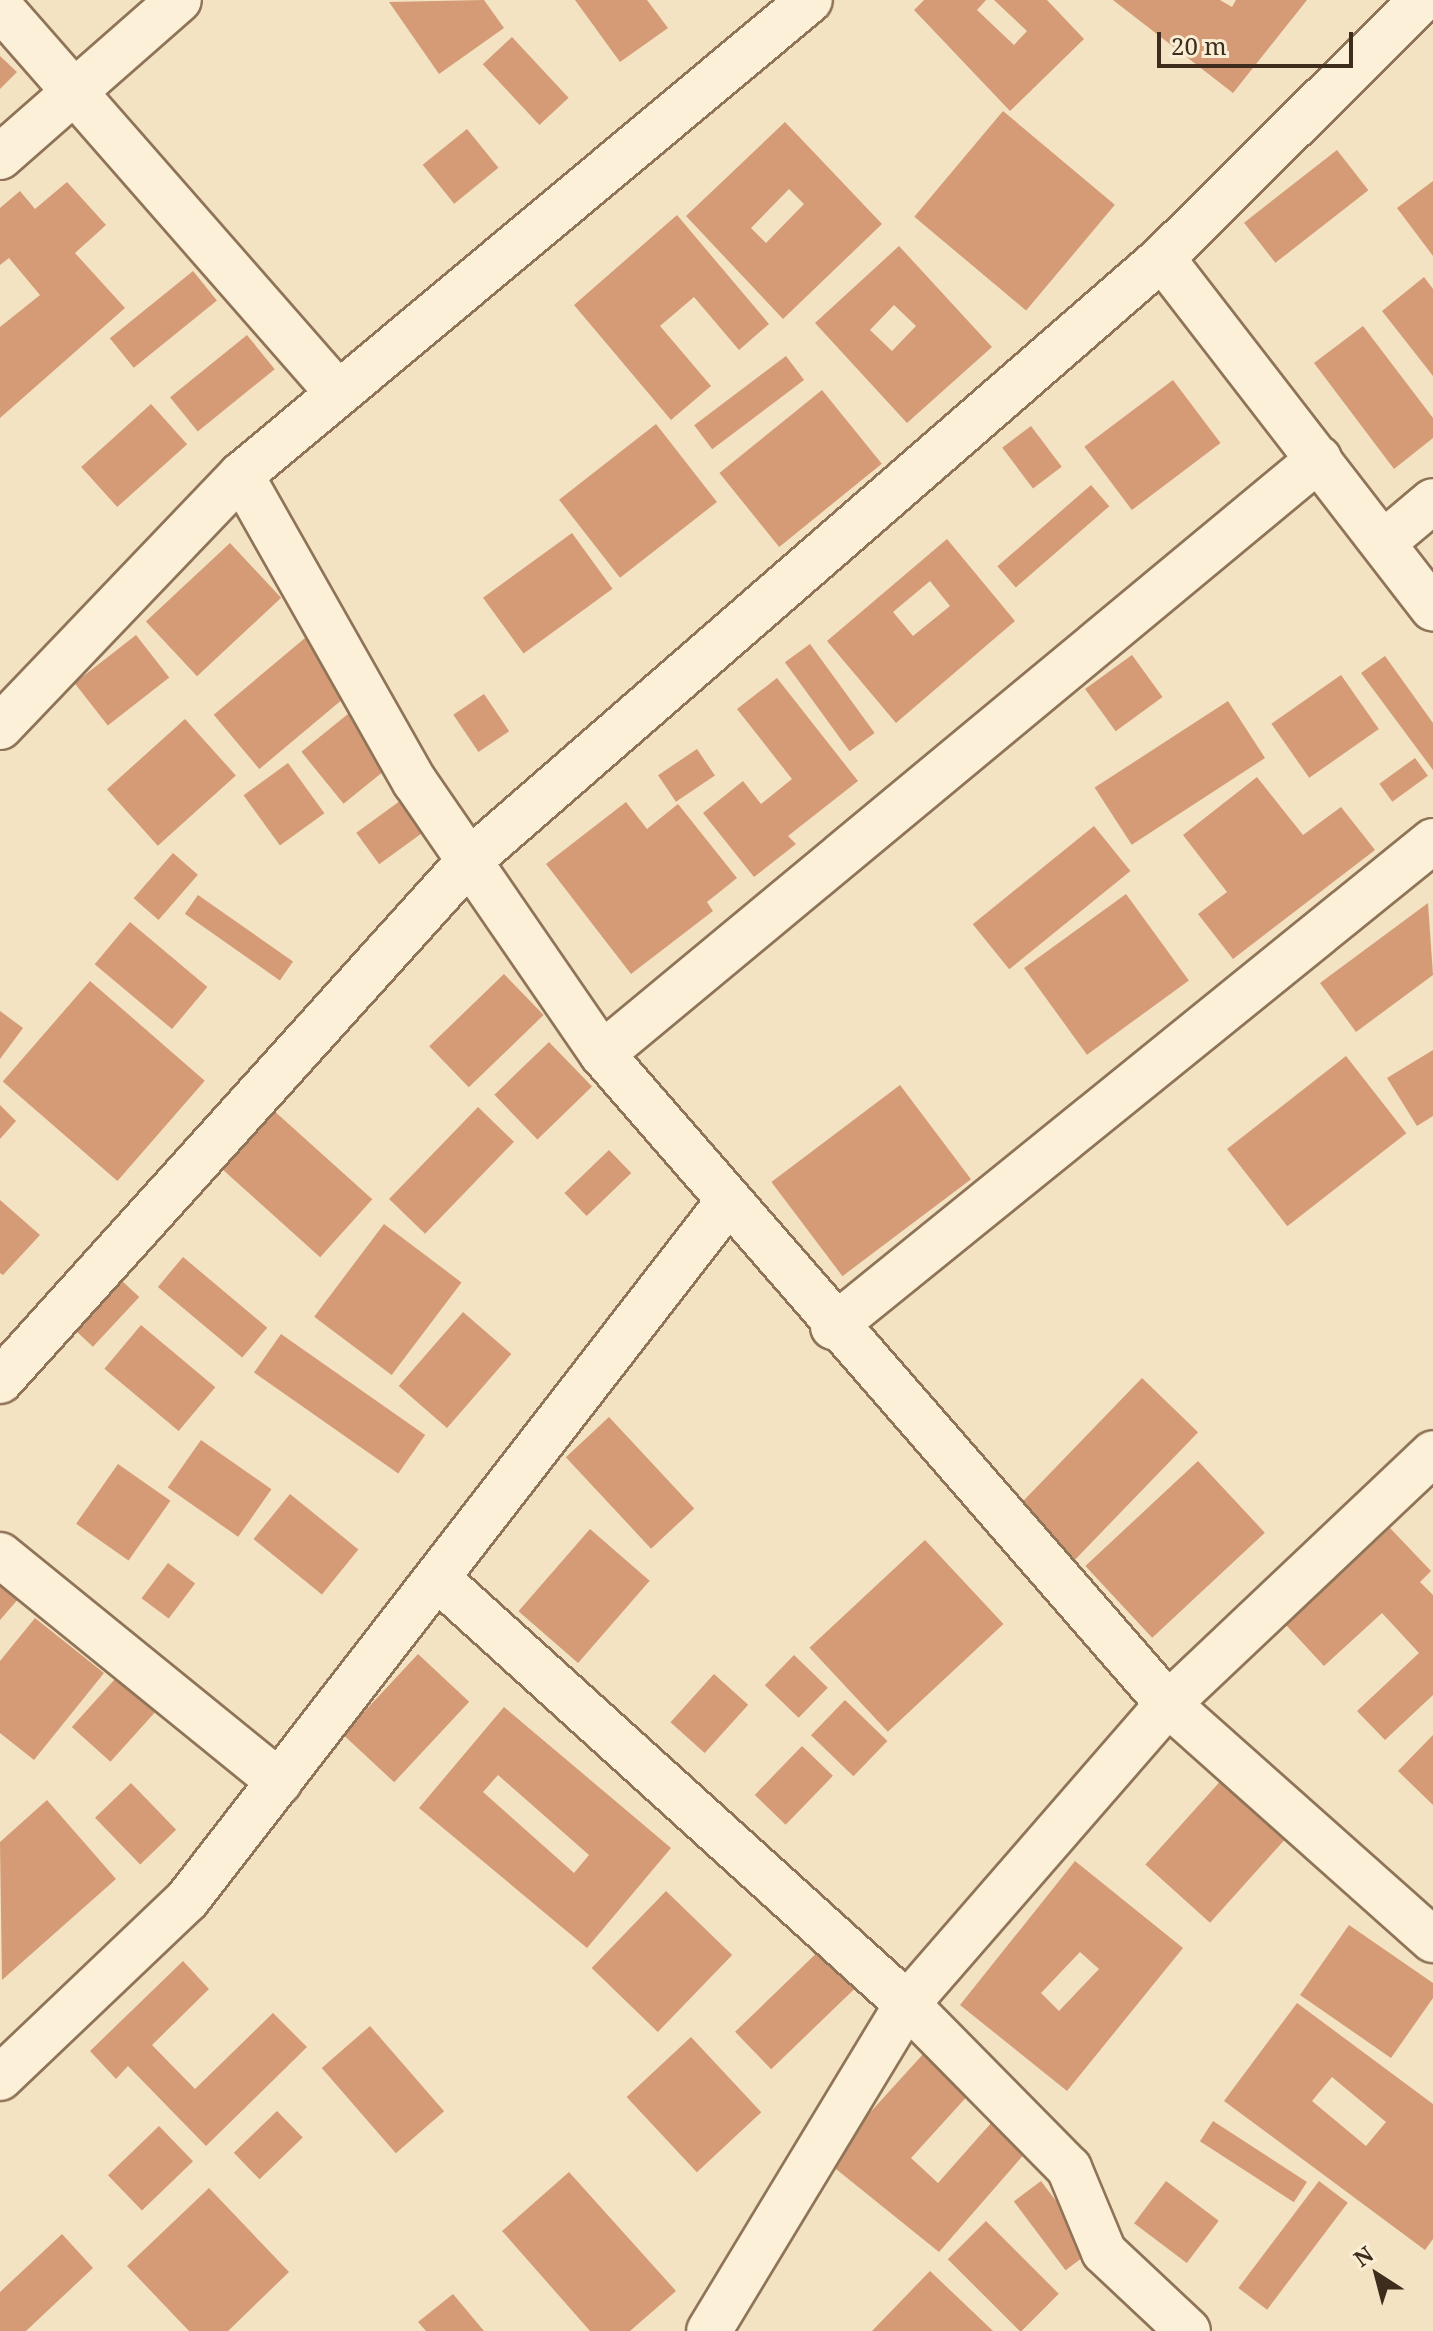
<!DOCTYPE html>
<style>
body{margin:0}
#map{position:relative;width:1433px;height:2331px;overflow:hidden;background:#f3e3c3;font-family:"Noto Serif",serif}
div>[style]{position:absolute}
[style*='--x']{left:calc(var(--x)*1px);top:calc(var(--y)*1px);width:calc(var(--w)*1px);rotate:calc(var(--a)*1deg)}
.building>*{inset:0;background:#d49b76;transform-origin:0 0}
.roads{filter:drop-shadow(2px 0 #8f7458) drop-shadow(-2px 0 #8f7458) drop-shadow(0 2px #8f7458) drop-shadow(0 -2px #8f7458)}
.minor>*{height:44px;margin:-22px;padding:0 22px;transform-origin:22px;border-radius:22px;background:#fcf0d8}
span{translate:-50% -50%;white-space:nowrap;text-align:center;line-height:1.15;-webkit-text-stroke:7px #f9eed4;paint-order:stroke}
.north{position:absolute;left:1337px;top:2235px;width:80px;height:80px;-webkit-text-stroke:6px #f9eed4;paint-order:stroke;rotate:324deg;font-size:22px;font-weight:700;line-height:32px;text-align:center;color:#3e2c1d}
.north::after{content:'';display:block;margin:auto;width:28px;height:36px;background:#3e2c1d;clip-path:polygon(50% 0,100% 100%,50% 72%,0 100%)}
.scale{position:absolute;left:1157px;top:32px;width:196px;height:36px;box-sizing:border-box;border:4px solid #3e2c1d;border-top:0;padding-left:10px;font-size:24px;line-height:28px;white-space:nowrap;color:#3e2c1d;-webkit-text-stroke:6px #f9eed4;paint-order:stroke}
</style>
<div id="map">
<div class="building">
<div style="clip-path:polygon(484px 0,504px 28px,439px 74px,389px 2px)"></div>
<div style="clip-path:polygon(575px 0,647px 0,668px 28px,620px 62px)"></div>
<div style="clip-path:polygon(924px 0,986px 0,977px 10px,1014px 45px,1027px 31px,994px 0,1047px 0,1084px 39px,1010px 111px,914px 10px)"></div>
<div style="clip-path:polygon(1113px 0,1220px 0,1232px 7px,1236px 0,1307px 0,1233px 93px)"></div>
<div style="left:512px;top:37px;width:83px;height:40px;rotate:47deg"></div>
<div style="clip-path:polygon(0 56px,17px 72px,0 89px)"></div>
<div style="left:1003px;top:111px;width:146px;height:138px;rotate:40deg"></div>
<div style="clip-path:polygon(evenodd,785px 122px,882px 224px,783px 319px,686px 216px,785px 122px,789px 189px,804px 204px,766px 243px,751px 228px,789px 189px)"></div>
<div style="left:467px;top:129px;width:50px;height:57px;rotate:51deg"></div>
<div style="left:1337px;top:150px;width:51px;height:118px;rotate:52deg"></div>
<div style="clip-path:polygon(1433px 181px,1433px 256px,1397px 208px)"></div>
<div style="clip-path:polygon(67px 182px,106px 225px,75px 253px,125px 308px,0 418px,0 327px,40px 295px,9px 258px,0 265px,0 208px,20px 191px,35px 209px)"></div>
<div style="clip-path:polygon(677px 215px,769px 324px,739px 350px,694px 297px,660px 326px,711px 386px,671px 420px,574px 305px)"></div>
<div style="clip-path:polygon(evenodd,899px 246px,992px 347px,907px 423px,815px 323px,899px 246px,894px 305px,916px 326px,892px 351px,870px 330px,894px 305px)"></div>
<div style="left:193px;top:271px;width:38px;height:107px;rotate:51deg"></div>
<div style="clip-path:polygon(1424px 277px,1433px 289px,1433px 376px,1382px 311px)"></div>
<div style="clip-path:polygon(1363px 326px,1433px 418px,1433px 438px,1394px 469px,1314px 363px)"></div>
<div style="left:247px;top:335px;width:44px;height:99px;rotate:51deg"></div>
<div style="left:786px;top:356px;width:30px;height:115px;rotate:53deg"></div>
<div style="left:1173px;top:380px;width:79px;height:111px;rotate:53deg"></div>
<div style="left:822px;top:390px;width:95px;height:132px;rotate:51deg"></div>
<div style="left:151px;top:404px;width:54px;height:94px;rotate:48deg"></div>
<div style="left:656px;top:424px;width:99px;height:123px;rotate:52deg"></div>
<div style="left:1031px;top:426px;width:51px;height:36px;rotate:53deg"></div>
<div style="left:1091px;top:485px;width:28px;height:124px;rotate:49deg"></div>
<div style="left:572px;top:533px;width:69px;height:110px;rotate:54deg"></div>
<div style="clip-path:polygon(evenodd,947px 539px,1015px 621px,896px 723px,827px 641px,947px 539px,930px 581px,950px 606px,913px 636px,893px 612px,930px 581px)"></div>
<div style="left:230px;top:543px;width:75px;height:115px;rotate:47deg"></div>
<div style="left:311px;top:633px;width:71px;height:127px;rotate:50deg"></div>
<div style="left:136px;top:635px;width:54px;height:78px;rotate:52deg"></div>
<div style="left:810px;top:644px;width:110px;height:31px;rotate:54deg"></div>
<div style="left:1132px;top:655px;width:52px;height:58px;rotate:54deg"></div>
<div style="clip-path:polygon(1385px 656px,1433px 723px,1433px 770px,1361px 673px)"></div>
<div style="left:1341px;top:675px;width:66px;height:85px;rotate:55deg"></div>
<div style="clip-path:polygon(777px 678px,858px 781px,788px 836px,796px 844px,754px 877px,703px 813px,743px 781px,761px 804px,792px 779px,737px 709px)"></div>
<div style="left:484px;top:694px;width:45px;height:37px;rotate:56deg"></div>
<div style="left:1228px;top:701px;width:68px;height:159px;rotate:57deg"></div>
<div style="left:348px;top:714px;width:67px;height:60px;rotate:51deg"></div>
<div style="left:185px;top:719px;width:76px;height:105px;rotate:48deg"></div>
<div style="left:697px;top:749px;width:32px;height:47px;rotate:56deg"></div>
<div style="left:1415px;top:758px;width:22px;height:44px;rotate:54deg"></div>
<div style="left:288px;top:763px;width:62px;height:55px;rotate:54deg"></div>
<div style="clip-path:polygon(1257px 777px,1303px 835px,1341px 807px,1375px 850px,1233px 959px,1198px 914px,1227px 892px,1183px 835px)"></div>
<div style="left:404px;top:798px;width:39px;height:59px;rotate:54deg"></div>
<div style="clip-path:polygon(626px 802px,647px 829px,678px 804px,737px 878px,707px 902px,713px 911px,631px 974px,546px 864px)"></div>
<div style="left:1094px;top:826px;width:58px;height:156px;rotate:51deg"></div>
<div style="left:173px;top:853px;width:33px;height:60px;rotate:41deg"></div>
<div style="left:1126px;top:894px;width:107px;height:126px;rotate:54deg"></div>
<div style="left:198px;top:895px;width:116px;height:23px;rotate:35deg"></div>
<div style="clip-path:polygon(1428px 903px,1433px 975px,1356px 1032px,1320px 983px)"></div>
<div style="left:130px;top:922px;width:101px;height:55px;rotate:40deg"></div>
<div style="left:504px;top:974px;width:57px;height:104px;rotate:46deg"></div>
<div style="left:90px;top:981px;width:152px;height:133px;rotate:41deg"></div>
<div style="clip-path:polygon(0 1011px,23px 1028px,0 1059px)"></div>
<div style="left:549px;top:1042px;width:62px;height:76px;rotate:46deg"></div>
<div style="clip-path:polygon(1433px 1050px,1433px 1116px,1417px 1126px,1387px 1078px)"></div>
<div style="left:1346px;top:1056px;width:98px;height:151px;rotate:52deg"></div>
<div style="left:900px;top:1085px;width:118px;height:161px;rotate:53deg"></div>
<div style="clip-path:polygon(0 1105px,16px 1121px,0 1139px)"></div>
<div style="left:478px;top:1107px;width:50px;height:128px;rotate:44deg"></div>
<div style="left:272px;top:1109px;width:135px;height:78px;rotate:42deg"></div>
<div style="left:609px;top:1150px;width:32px;height:62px;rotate:46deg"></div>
<div style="clip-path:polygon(0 1200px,40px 1235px,3px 1275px,0 1273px)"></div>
<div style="left:384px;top:1224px;width:97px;height:116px;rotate:37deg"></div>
<div style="left:183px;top:1257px;width:110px;height:39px;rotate:40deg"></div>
<div style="left:121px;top:1280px;width:25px;height:68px;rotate:43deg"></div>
<div style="left:463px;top:1312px;width:64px;height:98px;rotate:41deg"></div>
<div style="left:141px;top:1325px;width:97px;height:57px;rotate:40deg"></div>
<div style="left:281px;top:1334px;width:176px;height:47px;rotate:35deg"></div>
<div style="left:1142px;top:1378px;width:78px;height:180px;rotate:44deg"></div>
<div style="left:609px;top:1417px;width:125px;height:59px;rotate:47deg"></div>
<div style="left:201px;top:1440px;width:86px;height:58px;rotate:35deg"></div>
<div style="left:1198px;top:1461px;width:98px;height:154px;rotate:47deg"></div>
<div style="left:118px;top:1464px;width:64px;height:73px;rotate:35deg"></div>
<div style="left:290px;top:1494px;width:88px;height:58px;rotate:39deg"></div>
<div style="clip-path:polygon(1390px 1528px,1431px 1571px,1420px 1582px,1433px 1595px,1433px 1695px,1385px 1740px,1357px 1711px,1419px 1653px,1382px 1613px,1324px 1666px,1286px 1625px)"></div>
<div style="left:590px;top:1529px;width:79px;height:109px;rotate:41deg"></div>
<div style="left:925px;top:1540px;width:115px;height:158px;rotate:47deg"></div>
<div style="left:168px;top:1563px;width:34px;height:44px;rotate:37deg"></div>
<div style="clip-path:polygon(0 1580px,20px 1597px,0 1620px)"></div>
<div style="clip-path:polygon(35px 1618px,104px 1673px,34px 1760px,0 1733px,0 1661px)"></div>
<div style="left:418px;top:1654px;width:70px;height:110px;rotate:43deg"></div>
<div style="left:794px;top:1655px;width:47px;height:42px;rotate:44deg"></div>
<div style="left:124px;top:1669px;width:52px;height:78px;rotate:42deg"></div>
<div style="left:714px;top:1674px;width:46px;height:65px;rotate:42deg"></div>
<div style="left:845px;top:1700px;width:59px;height:49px;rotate:44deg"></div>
<div style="clip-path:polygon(evenodd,504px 1707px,671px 1848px,587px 1948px,419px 1808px,504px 1707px,498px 1775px,589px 1855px,574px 1873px,483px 1792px,498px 1775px)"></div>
<div style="clip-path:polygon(1433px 1735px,1433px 1805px,1398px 1771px)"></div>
<div style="left:802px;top:1746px;width:43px;height:68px;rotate:44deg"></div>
<div style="left:1225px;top:1776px;width:87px;height:119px;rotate:42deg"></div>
<div style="left:131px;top:1783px;width:65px;height:50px;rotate:46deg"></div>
<div style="clip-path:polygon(47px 1800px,116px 1879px,2px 1980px,0 1842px)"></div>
<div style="clip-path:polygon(evenodd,1075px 1861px,1183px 1948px,1067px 2091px,960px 2005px,1075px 1861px,1080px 1952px,1099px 1969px,1059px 2011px,1041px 1993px,1080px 1952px)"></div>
<div style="left:666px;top:1891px;width:92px;height:107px;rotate:44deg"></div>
<div style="clip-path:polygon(1349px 1925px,1433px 1983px,1433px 1998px,1391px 2058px,1300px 1995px)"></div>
<div style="left:825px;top:1945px;width:52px;height:125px;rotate:46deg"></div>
<div style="clip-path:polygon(183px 1961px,209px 1989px,152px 2045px,195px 2089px,273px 2013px,307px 2047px,206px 2146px,128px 2066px,116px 2079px,90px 2051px)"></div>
<div style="clip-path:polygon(evenodd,1297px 2003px,1433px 2104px,1433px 2239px,1425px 2250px,1224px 2101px,1297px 2003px,1332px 2077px,1386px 2122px,1366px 2146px,1312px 2101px,1332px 2077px)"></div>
<div style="left:370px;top:2026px;width:113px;height:64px;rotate:49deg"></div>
<div style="left:691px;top:2037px;width:103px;height:88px;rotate:47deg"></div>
<div style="clip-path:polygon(925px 2052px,971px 2092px,911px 2158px,938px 2183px,992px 2122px,1026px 2152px,939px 2252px,826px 2161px)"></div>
<div style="left:277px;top:2111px;width:37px;height:60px;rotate:46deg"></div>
<div style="left:1213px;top:2121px;width:112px;height:24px;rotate:33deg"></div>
<div style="left:159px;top:2126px;width:49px;height:71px;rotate:46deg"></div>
<div style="clip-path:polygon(569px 2172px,676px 2291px,630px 2331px,590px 2331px,502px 2231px)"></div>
<div style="left:1041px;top:2181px;width:86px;height:34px;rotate:53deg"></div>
<div style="left:1166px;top:2181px;width:66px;height:53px;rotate:37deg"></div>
<div style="left:1319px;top:2181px;width:36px;height:134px;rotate:37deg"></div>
<div style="clip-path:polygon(209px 2188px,289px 2272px,228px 2331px,189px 2331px,127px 2266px)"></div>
<div style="left:986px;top:2221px;width:103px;height:54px;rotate:45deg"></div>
<div style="clip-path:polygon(62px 2234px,93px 2268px,26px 2331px,0 2331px,0 2292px)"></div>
<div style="clip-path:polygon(930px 2271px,993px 2331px,872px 2331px)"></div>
<div style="clip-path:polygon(453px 2294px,484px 2331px,426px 2331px,418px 2322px)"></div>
</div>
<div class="roads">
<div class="minor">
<div style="--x:0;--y:7;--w:513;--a:48.79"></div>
<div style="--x:0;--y:157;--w:238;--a:-41.3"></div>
<div style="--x:1162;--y:258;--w:443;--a:52.3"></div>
<div style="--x:241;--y:475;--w:353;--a:60.5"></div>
<div style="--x:415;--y:782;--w:330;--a:55.5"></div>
<div style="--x:602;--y:1054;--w:862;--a:48.95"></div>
<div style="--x:1168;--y:1704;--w:355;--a:41.7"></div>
<div style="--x:1383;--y:543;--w:65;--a:-40"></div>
<div style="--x:0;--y:727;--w:349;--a:-46.3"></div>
<div style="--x:241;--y:475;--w:741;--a:-39.86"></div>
<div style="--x:602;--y:1054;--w:932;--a:-39.69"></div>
<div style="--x:833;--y:1327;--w:772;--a:-39.01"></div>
<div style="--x:0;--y:1381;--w:700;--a:-47.95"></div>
<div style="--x:469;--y:861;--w:919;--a:-41.03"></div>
<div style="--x:1162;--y:258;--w:366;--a:-44.8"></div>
<div style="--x:0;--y:1555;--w:360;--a:39.1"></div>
<div style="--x:437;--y:1578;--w:634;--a:42.19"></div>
<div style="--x:907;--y:2004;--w:231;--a:45.4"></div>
<div style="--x:1069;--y:2168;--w:91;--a:67.4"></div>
<div style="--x:1104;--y:2252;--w:115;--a:43.2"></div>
<div style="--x:0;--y:2078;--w:258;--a:-43.6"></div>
<div style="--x:187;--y:1900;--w:882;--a:-52.23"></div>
<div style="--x:709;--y:2331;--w:382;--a:-58.8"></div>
<div style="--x:907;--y:2004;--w:398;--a:-49"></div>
<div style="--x:1168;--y:1704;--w:365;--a:-43.4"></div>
</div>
</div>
<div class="north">N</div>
<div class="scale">20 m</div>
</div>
